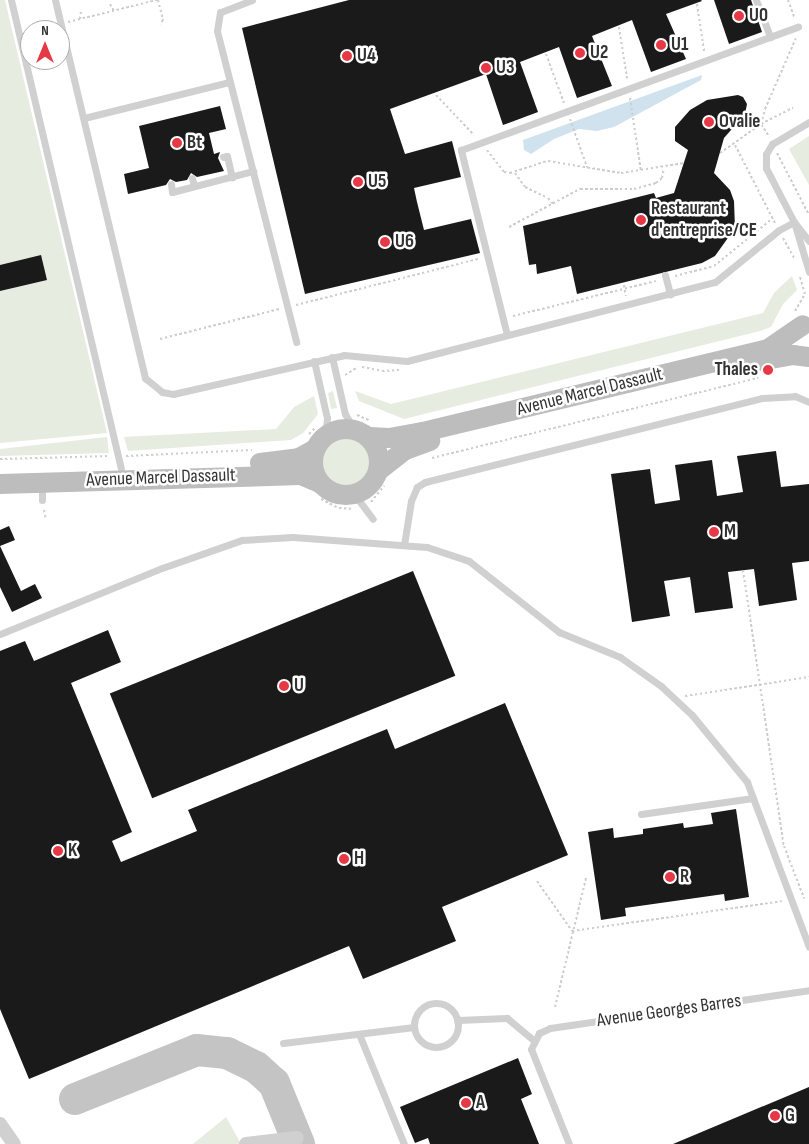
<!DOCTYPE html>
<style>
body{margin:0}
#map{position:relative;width:809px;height:1144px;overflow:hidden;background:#fff;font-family:"Sofia Sans Condensed",sans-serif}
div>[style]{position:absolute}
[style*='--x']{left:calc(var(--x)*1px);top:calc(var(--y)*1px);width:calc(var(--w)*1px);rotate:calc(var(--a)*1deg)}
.green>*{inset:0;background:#e6ecdf}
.round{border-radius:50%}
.water>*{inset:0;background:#cfe2ee}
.taxiway>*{height:32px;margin:-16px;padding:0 16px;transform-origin:16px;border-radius:16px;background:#c4c4c4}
.building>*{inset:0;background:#1a1a1a;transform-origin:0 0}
.path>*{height:2px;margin-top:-1px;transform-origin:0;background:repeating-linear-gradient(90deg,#cdcdcd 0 2.5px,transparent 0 5px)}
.service>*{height:7px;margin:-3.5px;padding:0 3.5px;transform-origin:3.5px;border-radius:3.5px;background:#d0d0d0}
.service>.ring{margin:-3.5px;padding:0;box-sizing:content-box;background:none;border:7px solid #d0d0d0;border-radius:50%}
.minor>*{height:14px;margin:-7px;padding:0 7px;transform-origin:7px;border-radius:7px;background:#d0d0d0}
.secondary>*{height:20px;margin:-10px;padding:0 10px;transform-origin:10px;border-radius:10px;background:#bdbdbd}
.secondary>.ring{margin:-10px;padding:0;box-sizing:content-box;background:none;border:20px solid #bdbdbd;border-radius:50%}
.dots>*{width:14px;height:14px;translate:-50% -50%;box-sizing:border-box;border:2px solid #fff;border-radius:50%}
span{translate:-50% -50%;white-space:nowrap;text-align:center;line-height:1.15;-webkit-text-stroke:5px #fff;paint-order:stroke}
.poi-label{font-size:19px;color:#333;font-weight:700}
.left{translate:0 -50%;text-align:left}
.right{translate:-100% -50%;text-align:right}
.street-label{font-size:19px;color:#333}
.north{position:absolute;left:20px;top:20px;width:50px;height:50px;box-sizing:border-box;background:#fff;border:1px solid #adadad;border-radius:50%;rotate:0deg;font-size:14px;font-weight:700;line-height:20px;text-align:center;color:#333}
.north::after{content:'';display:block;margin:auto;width:18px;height:22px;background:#e63946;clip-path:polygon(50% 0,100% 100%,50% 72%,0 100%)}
</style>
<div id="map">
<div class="green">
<div style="clip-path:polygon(0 0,5px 0,107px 433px,0 443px)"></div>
<div style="clip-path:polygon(809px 136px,809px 185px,789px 149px)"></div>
<div style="clip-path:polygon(792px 276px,797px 290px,783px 304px,771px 327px,760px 331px,404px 419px,359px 401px,355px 391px,391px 404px,763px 313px,774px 293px)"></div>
<div style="clip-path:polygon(333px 391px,337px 408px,331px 409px,328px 393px)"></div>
<div style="clip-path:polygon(314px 396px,318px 414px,303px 433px,291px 440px,128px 451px,124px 437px,276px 429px,294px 407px)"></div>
<div style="clip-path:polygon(107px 437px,109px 453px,0 456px,0 449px)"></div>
<div class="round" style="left:321px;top:437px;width:50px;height:50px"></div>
<div style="clip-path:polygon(226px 1117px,241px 1144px,193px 1144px)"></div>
</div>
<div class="water">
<div style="clip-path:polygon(702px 75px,701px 80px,614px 127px,597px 131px,579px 129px,554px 139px,531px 154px,524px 150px,523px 140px)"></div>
</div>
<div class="taxiway">
<div style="--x:75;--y:1099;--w:131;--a:-21.9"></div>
<div style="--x:197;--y:1050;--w:30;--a:6"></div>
<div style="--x:227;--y:1053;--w:32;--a:26"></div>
<div style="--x:256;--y:1067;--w:24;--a:42"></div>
<div style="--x:274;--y:1083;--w:66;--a:67.7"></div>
</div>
<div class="building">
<div style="clip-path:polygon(349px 0,701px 0,702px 1px,666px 14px,686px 59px,651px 72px,632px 20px,592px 36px,612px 86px,577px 98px,559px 47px,520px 62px,538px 112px,503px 125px,486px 74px,390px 109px,405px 154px,452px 141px,461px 177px,414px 188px,417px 202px,424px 230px,471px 219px,480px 253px,305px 294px,242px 28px)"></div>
<div style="clip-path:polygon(714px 0,751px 0,762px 32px,729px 44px)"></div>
<div style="clip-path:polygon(738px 95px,743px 97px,747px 104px,745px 114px,724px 138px,714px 173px,730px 190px,734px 201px,735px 228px,715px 256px,702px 263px,577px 294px,571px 266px,537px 274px,536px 264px,529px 265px,523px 226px,654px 193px,656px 198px,674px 193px,688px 150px,675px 141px,675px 127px,690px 110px,707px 100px)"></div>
<div style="clip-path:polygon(220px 106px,226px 129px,209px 133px,214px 154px,220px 152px,218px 158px,224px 171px,197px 177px,191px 173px,187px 180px,176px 182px,170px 179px,166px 185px,128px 194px,124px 174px,149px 168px,139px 126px)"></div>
<div style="clip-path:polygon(41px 255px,47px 280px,0 291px,0 265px)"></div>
<div style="clip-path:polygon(776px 451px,781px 487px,809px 484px,809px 561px,792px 563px,797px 600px,759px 606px,754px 569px,728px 572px,733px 608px,695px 613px,690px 577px,664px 581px,670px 616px,632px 622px,611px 474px,650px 469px,655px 504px,680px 500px,675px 465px,712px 460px,717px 496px,743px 492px,737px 456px)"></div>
<div style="clip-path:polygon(9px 526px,15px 540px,0 546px,0 530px)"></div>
<div style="clip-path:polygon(0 546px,21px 591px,35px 584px,42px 598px,12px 612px,0 587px)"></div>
<div style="left:413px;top:571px;width:113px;height:327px;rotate:68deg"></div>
<div style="clip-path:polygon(108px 630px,121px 662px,71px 683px,132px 832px,112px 841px,121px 862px,197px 831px,188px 810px,387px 729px,395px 749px,505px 703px,568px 855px,442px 907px,456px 941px,363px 979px,349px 946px,29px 1079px,0 1009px,0 651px,25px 641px,34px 661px)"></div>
<div style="clip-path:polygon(736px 809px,749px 897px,725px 901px,724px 894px,625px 908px,626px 916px,601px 920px,588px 832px,613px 828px,614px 838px,643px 834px,643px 829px,683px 823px,684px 828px,713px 824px,711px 813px)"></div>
<div style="clip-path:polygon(518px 1058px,532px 1094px,521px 1099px,539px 1144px,430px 1144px,428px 1138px,415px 1143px,400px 1107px)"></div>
<div style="clip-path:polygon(809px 1087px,809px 1144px,673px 1144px)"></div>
</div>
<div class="path">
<div style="--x:158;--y:0;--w:21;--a:76"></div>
<div style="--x:163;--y:20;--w:5;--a:127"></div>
<div style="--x:788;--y:0;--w:20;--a:70"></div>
<div style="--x:110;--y:4;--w:8;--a:60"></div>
<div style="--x:697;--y:4;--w:48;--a:81.5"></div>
<div style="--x:80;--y:19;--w:8;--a:-83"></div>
<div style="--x:68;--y:22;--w:92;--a:-13.9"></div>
<div style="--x:619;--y:27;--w:52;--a:81.1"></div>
<div style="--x:546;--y:54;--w:52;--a:69.8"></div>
<div style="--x:436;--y:95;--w:55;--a:46.5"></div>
<div style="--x:630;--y:98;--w:75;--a:81.5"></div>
<div style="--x:570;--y:119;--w:51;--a:70.5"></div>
<div style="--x:768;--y:135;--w:13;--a:-122"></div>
<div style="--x:761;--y:124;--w:36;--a:-27"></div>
<div style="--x:735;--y:145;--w:88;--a:62.9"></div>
<div style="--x:487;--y:150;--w:28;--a:52"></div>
<div style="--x:504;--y:172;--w:6;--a:9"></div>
<div style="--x:510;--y:173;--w:40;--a:-18"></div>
<div style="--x:548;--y:161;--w:74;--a:9.3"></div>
<div style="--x:621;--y:173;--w:64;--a:-9"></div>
<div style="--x:720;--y:153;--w:50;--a:-35.3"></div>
<div style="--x:761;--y:124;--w:16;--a:-75"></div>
<div style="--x:765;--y:109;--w:77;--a:-66.4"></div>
<div style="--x:777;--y:153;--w:70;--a:62.7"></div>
<div style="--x:515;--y:173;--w:17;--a:54"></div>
<div style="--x:525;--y:187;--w:25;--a:26"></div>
<div style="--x:548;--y:198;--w:9;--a:49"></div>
<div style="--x:509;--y:227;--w:81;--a:-28.2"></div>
<div style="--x:580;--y:189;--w:54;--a:0"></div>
<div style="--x:634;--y:189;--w:23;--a:-15"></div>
<div style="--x:656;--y:183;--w:8;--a:-40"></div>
<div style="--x:662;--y:178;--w:10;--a:-79"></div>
<div style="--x:783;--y:238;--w:25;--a:61"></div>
<div style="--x:675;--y:276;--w:40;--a:-14.4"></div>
<div style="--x:714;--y:266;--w:76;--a:-39.1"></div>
<div style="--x:624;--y:285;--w:11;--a:80"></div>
<div style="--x:296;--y:305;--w:188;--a:-14.2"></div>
<div style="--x:795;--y:311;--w:20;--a:-60"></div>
<div style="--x:805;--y:294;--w:18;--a:-106"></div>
<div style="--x:513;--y:316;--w:147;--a:-13.8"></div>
<div style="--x:160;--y:339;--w:123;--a:-14.1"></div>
<div style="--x:362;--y:367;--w:20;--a:11"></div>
<div style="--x:382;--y:371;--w:17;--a:-3"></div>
<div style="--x:345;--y:375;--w:15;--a:-32"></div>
<div style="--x:357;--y:415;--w:13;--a:23"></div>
<div style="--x:309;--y:434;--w:10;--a:-45"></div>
<div style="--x:126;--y:456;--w:126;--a:-2.7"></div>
<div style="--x:432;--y:458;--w:336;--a:-13.8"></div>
<div style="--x:0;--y:459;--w:109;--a:-1.6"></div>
<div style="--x:321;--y:499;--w:20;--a:27"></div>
<div style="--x:339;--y:508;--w:15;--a:4"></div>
<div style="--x:371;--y:502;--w:21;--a:-51"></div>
<div style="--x:44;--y:510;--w:10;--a:79"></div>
<div style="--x:743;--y:570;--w:279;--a:81.6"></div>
<div style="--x:784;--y:846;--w:56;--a:69"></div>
<div style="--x:685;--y:696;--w:125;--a:-8.7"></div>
<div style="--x:537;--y:881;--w:61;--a:55"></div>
<div style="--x:572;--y:931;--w:212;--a:-8.1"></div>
<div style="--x:555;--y:1007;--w:133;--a:-76.5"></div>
</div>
<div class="service">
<div style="--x:11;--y:0;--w:481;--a:76.8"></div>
<div style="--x:55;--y:0;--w:389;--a:76.6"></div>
<div style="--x:145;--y:378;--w:22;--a:39"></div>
<div style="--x:162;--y:392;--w:11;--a:10"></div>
<div style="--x:173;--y:394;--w:175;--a:-12.8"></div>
<div style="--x:344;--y:355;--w:63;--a:5.4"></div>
<div style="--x:407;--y:361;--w:318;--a:-14.4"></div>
<div style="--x:715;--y:282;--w:82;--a:-39.1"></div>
<div style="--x:779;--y:230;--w:17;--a:-28"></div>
<div style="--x:794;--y:222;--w:61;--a:-117.4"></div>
<div style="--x:766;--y:168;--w:14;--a:-90"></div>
<div style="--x:766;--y:154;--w:12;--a:-59"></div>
<div style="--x:772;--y:144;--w:43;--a:-30.7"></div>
<div style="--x:252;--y:0;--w:34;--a:159"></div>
<div style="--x:220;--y:12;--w:19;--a:99"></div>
<div style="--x:217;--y:31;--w:321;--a:75.7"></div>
<div style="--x:756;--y:0;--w:40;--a:69"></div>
<div style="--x:84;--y:118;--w:150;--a:-13.9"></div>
<div style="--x:223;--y:157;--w:4;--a:-14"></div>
<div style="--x:227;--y:156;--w:22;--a:77"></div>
<div style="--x:192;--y:178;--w:8;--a:76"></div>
<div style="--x:171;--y:184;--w:8;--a:83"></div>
<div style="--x:172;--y:192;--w:84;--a:-14.5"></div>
<div style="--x:809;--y:241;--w:24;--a:-128"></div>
<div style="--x:794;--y:222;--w:52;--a:73.3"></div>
<div style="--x:665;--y:275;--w:20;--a:75"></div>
<div style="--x:507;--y:335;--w:191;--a:-104"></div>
<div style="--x:461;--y:150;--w:359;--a:-20.1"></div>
<div style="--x:332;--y:357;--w:58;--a:77.2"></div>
<div style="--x:345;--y:414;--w:17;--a:59"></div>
<div style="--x:314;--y:361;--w:58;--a:77.2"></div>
<div style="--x:327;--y:418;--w:18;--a:96"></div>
<div style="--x:42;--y:485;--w:15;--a:90"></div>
<div style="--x:354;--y:494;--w:31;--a:53"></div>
<div style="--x:404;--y:545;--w:45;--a:-81"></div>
<div style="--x:411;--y:501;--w:15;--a:-67"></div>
<div style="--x:417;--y:487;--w:9;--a:-32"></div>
<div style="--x:425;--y:482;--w:347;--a:-14"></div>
<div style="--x:762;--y:398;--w:33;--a:-3"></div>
<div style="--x:795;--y:396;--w:15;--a:23"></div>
<div style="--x:0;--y:634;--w:175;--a:-22.2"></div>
<div style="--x:162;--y:568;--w:85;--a:-19.3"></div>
<div style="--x:242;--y:540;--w:51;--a:-3.4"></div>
<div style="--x:293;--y:537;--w:134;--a:4.3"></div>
<div style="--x:427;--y:547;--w:44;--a:18.4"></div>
<div style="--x:469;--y:561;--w:115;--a:38.3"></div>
<div style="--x:559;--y:632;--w:66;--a:22.3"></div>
<div style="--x:620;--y:657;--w:50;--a:35.3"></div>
<div style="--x:661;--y:686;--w:42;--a:43.1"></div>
<div style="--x:692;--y:715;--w:87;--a:50.6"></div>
<div style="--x:747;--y:782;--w:176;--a:69.4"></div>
<div style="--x:641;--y:814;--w:113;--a:-8.1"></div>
<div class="ring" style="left:414px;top:1003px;width:37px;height:37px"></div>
<div style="--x:457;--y:1020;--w:50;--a:-2.3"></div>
<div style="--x:507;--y:1018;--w:34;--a:40"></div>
<div style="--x:359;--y:1034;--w:119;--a:67.8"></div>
<div style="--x:283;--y:1043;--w:132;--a:-7"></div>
<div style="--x:569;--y:1144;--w:102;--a:-111.8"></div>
<div style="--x:531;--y:1049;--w:18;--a:-63"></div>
<div style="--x:539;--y:1033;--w:12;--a:-24"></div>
<div style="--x:550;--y:1028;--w:262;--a:-8.3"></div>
</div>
<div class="minor">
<div style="--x:0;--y:1124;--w:24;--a:55"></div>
<div style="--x:246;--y:1144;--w:51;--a:-6.7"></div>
</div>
<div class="secondary">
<div style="--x:759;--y:361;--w:35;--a:-10"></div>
<div style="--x:793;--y:355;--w:16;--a:7"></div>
<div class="ring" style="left:313px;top:429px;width:46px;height:46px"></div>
<div style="--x:369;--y:437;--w:20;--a:3"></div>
<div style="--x:389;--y:438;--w:35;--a:-10"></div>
<div style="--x:423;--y:432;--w:355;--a:-13.5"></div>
<div style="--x:768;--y:349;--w:42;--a:-34.4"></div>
<div style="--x:260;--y:463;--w:39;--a:-7"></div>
<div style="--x:299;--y:458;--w:18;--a:-29"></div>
<div style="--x:378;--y:471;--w:34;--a:-38"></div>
<div style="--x:405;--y:450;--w:27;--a:-20"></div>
<div style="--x:0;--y:484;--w:301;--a:-1.7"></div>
<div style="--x:301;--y:475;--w:21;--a:23"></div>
</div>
<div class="dots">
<div style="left:739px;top:16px;background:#e63946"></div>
<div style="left:661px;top:45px;background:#e63946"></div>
<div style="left:580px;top:53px;background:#e63946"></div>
<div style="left:347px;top:56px;background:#e63946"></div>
<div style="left:486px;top:68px;background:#e63946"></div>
<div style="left:709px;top:122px;background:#e63946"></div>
<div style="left:177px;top:143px;background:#e63946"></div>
<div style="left:358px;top:182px;background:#e63946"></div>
<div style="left:641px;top:220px;background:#e63946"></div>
<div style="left:385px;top:242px;background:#e63946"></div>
<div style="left:768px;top:370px;background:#e63946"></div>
<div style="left:714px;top:532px;background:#e63946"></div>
<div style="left:284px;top:686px;background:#e63946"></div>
<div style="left:58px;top:851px;background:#e63946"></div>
<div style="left:344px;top:859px;background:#e63946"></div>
<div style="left:670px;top:877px;background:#e63946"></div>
<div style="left:466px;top:1103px;background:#e63946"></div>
<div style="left:775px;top:1116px;background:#e63946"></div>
</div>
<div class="poi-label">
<span class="left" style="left:749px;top:16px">U0</span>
<span class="left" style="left:671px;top:45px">U1</span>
<span class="left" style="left:590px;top:53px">U2</span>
<span class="left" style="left:357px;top:56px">U4</span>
<span class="left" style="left:496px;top:68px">U3</span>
<span class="left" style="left:719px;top:122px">Ovalie</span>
<span class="left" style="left:187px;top:143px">Bt</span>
<span class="left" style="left:368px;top:182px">U5</span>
<span class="left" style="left:651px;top:220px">Restaurant<br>d'entreprise/CE</span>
<span class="left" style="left:395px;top:242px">U6</span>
<span class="right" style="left:758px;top:370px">Thales</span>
<span class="left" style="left:724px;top:532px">M</span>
<span class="left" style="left:294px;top:686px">U</span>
<span class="left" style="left:68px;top:851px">K</span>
<span class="left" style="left:354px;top:859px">H</span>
<span class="left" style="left:680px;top:877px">R</span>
<span class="left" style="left:476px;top:1103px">A</span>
<span class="left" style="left:785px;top:1116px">G</span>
</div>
<div class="street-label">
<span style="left:590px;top:392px;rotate:-14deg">Avenue Marcel Dassault</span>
<span style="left:161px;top:478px;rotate:-2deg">Avenue Marcel Dassault</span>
<span style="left:669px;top:1011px;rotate:-8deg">Avenue Georges Barres</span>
</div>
<div class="north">N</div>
</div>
